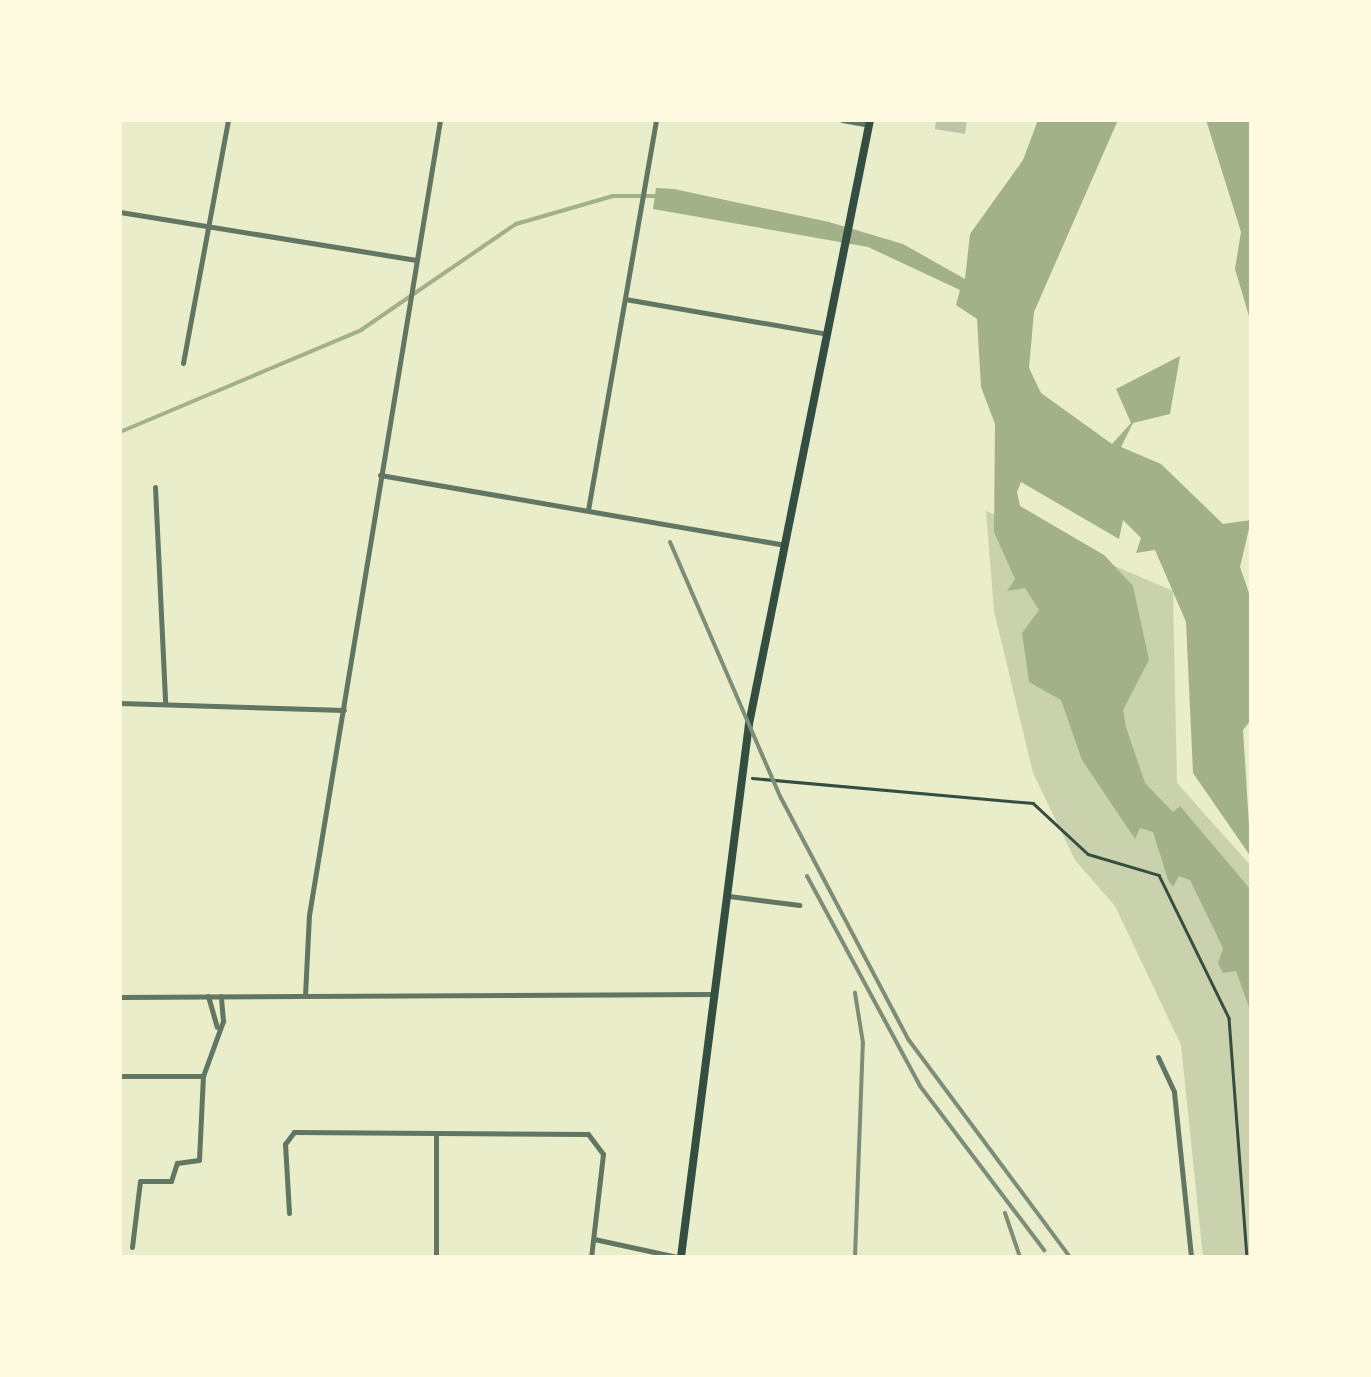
<!DOCTYPE html>
<style>
body{margin:0}
#map{position:relative;width:1371px;height:1377px;overflow:hidden;background:#e9edc9;font-family:"Work Sans",sans-serif}
div>[style]{position:absolute}
[style*='--x']{left:calc(var(--x)*1px);top:calc(var(--y)*1px);width:calc(var(--w)*1px);rotate:calc(var(--a)*1deg)}
.green>*{inset:0;background:#cad2ad}
.water>*{inset:0;background:#a3b18a}
.stream>*{height:4px;margin:-2px;padding:0 2px;transform-origin:2px;border-radius:2px;background:#a3b18a}
.building>*{inset:0;background:#bcc5a7}
.path>*{height:2.5px;margin:-1.25px;padding:0 1.25px;transform-origin:1.25px;border-radius:1.25px;background:#344e41}
.minor>*{height:5px;margin:-2.5px;padding:0 2.5px;transform-origin:2.5px;border-radius:2.5px;background:#617663}
.secondary>*{height:8px;margin:-4px;padding:0 4px;transform-origin:4px;border-radius:4px;background:#344e41}
.rail>*{height:4px;margin:-2px;padding:0 2px;transform-origin:2px;border-radius:2px;background:#7c8e77}
span{translate:-50% -50%;white-space:nowrap;text-align:center;line-height:1.15;-webkit-text-stroke:8px #fefae0;paint-order:stroke}
.frame{position:absolute;inset:0;border:122px solid #fefae0;pointer-events:none}
</style>
<div id="map">
<div class="green">
<div style="clip-path:polygon(986px 511px,1173px 591px,1177px 783px,1251px 866px,1251px 1257px,1203px 1257px,1181px 1045px,1115px 906px,1075px 860px,1033px 773px,994px 611px)"></div>
</div>
<div class="water">
<div style="clip-path:polygon(1038px 120px,1118px 120px,1034px 312px,1029px 368px,1041px 393px,1112px 444px,1131px 423px,1116px 389px,1180px 356px,1170px 414px,1133px 423px,1121px 447px,1161px 464px,1223px 524px,1251px 520px,1240px 567px,1251px 599px,1251px 720px,1243px 730px,1251px 857px,1193px 773px,1186px 622px,1155px 550px,1136px 553px,1141px 538px,1123px 520px,1119px 539px,1021px 482px,1017px 492px,1020px 506px,1104px 555px,1133px 586px,1149px 660px,1123px 710px,1126px 727px,1145px 783px,1173px 812px,1180px 806px,1251px 890px,1251px 1013px,1236px 971px,1223px 973px,1218px 963px,1223px 948px,1190px 880px,1179px 876px,1173px 887px,1168px 880px,1153px 832px,1140px 828px,1135px 839px,1082px 760px,1061px 700px,1029px 682px,1022px 633px,1039px 610px,1025px 588px,1007px 591px,1015px 579px,994px 532px,995px 424px,981px 387px,977px 319px,956px 305px,960px 290px,868px 247px,653px 209px,656px 188px,674px 189px,829px 222px,903px 244px,965px 279px,970px 234px,1023px 160px)"></div>
<div style="clip-path:polygon(1206px 120px,1251px 120px,1251px 323px,1235px 269px,1241px 232px)"></div>
</div>
<div class="stream">
<div style="--x:120;--y:432;--w:262;--a:-22.9"></div>
<div style="--x:361;--y:330;--w:188;--a:-34.4"></div>
<div style="--x:516;--y:224;--w:101;--a:-16.1"></div>
<div style="--x:613;--y:196;--w:47;--a:0"></div>
</div>
<div class="building">
<div style="clip-path:polygon(936px 120px,967px 120px,965px 134px,935px 129px)"></div>
</div>
<div class="path">
<div style="--x:752;--y:778;--w:282;--a:5.1"></div>
<div style="--x:1033;--y:803;--w:75;--a:42.8"></div>
<div style="--x:1088;--y:854;--w:74;--a:16.5"></div>
<div style="--x:1159;--y:875;--w:159;--a:63.9"></div>
<div style="--x:1229;--y:1018;--w:240;--a:85.7"></div>
</div>
<div class="minor">
<div style="--x:842;--y:120;--w:27;--a:10"></div>
<div style="--x:120;--y:212;--w:300;--a:9.2"></div>
<div style="--x:625;--y:299;--w:205;--a:9.8"></div>
<div style="--x:183;--y:363;--w:247;--a:-79.5"></div>
<div style="--x:380;--y:475;--w:410;--a:9.8"></div>
<div style="--x:155;--y:487;--w:215;--a:87.3"></div>
<div style="--x:588;--y:510;--w:396;--a:-80.1"></div>
<div style="--x:120;--y:703;--w:224;--a:1.8"></div>
<div style="--x:729;--y:896;--w:71;--a:7.3"></div>
<div style="--x:208;--y:996;--w:32;--a:74"></div>
<div style="--x:305;--y:996;--w:81;--a:-87.2"></div>
<div style="--x:309;--y:915;--w:806;--a:-80.64"></div>
<div style="--x:120;--y:997;--w:593;--a:-0.29"></div>
<div style="--x:1158;--y:1057;--w:38;--a:65"></div>
<div style="--x:1174;--y:1092;--w:166;--a:84.1"></div>
<div style="--x:120;--y:1076;--w:82;--a:0"></div>
<div style="--x:289;--y:1213;--w:69;--a:-93.3"></div>
<div style="--x:285;--y:1144;--w:15;--a:-53"></div>
<div style="--x:294;--y:1132;--w:294;--a:0.4"></div>
<div style="--x:588;--y:1134;--w:25;--a:53"></div>
<div style="--x:603;--y:1154;--w:104;--a:96.6"></div>
<div style="--x:594;--y:1239;--w:85;--a:12.2"></div>
<div style="--x:132;--y:1247;--w:66;--a:-83.1"></div>
<div style="--x:140;--y:1181;--w:31;--a:0"></div>
<div style="--x:171;--y:1181;--w:19;--a:-72"></div>
<div style="--x:177;--y:1163;--w:22;--a:-8"></div>
<div style="--x:199;--y:1160;--w:84;--a:-87.3"></div>
<div style="--x:203;--y:1076;--w:59;--a:-70"></div>
<div style="--x:223;--y:1021;--w:25;--a:-95"></div>
<div style="--x:436;--y:1257;--w:123;--a:-90"></div>
</div>
<div class="secondary">
<div style="--x:681;--y:1257;--w:537;--a:-82.73"></div>
<div style="--x:749;--y:724;--w:616;--a:-78.67"></div>
</div>
<div class="rail">
<div style="--x:670;--y:542;--w:279;--a:66.6"></div>
<div style="--x:781;--y:798;--w:272;--a:62.2"></div>
<div style="--x:908;--y:1039;--w:272;--a:53.4"></div>
<div style="--x:807;--y:876;--w:238;--a:61.7"></div>
<div style="--x:920;--y:1086;--w:206;--a:52.9"></div>
<div style="--x:1005;--y:1213;--w:46;--a:71.2"></div>
<div style="--x:855;--y:1257;--w:214;--a:-87.9"></div>
<div style="--x:863;--y:1043;--w:51;--a:-99.1"></div>
</div>
<div class="frame"></div>
</div>
